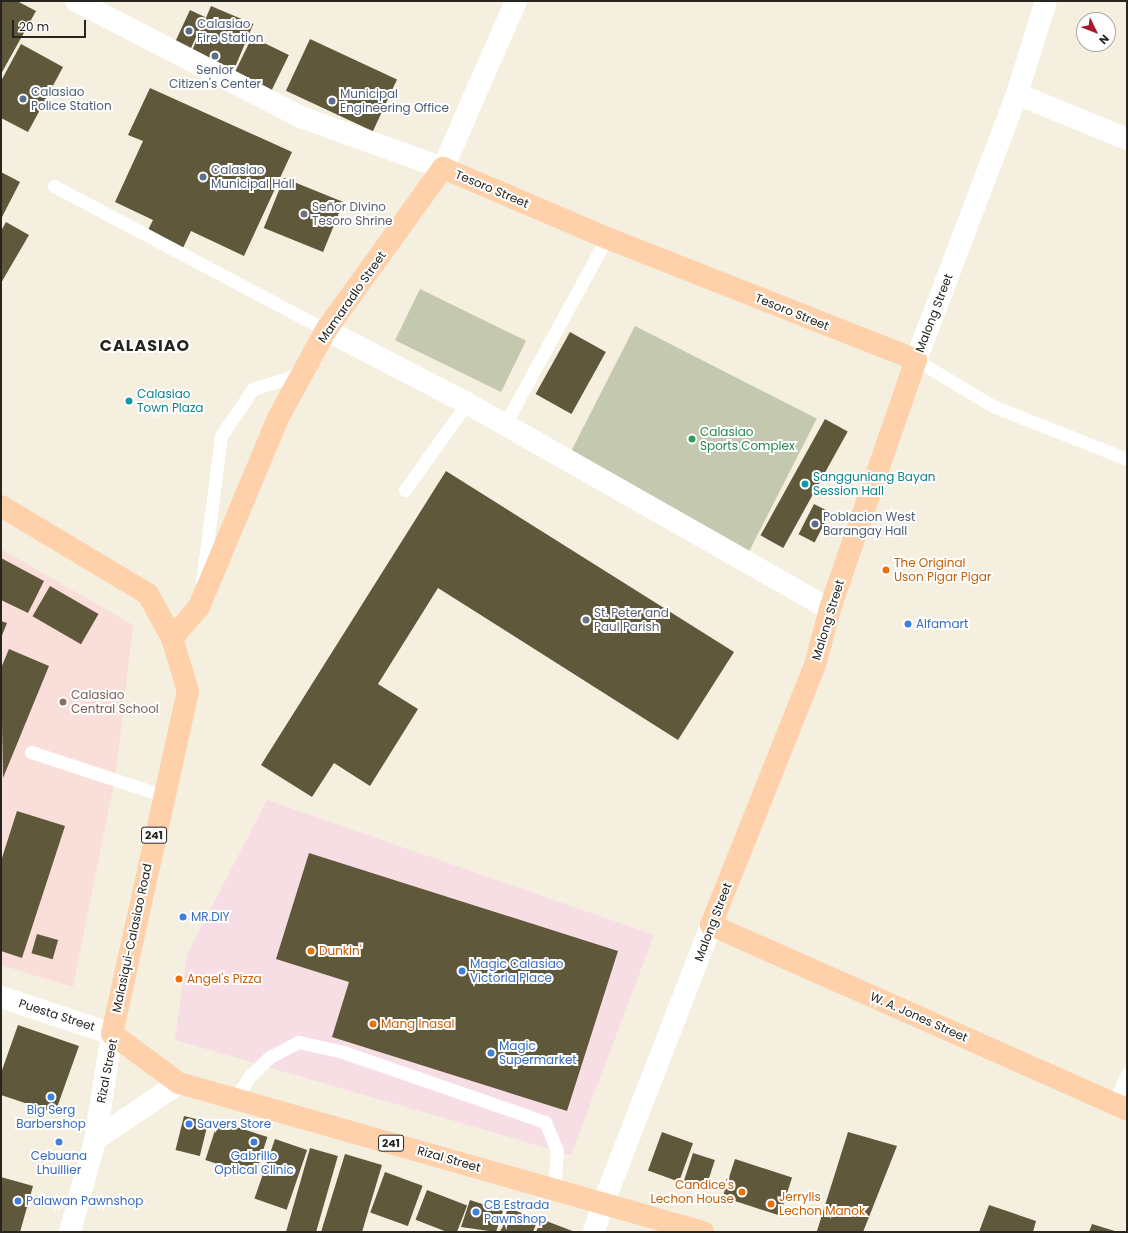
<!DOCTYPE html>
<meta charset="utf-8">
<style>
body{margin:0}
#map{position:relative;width:1128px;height:1233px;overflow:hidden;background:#f4efde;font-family:Poppins,sans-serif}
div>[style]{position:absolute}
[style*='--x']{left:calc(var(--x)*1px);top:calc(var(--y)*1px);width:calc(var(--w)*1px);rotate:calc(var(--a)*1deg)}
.commercial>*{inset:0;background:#f7dde4}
.education>*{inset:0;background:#f9ded9}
.green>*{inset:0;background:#c4c8ae;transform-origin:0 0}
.building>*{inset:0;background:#60583a;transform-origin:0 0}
.lane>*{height:13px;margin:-6.5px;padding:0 6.5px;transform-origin:6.5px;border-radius:6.5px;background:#fff}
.street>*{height:22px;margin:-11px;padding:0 11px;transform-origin:11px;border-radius:11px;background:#fff}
.secondary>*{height:22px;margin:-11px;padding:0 11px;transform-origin:11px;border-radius:11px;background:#fff}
.primary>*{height:22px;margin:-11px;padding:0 11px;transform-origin:11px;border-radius:11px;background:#fed1aa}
.dots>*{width:11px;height:11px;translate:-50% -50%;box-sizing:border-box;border:2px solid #fff;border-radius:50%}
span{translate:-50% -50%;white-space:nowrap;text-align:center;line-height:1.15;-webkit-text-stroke:4px #fff;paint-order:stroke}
.shield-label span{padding:1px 3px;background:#fff;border:1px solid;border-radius:3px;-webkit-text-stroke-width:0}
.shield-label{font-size:11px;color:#27251f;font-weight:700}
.service-label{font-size:12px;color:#4e5e75}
.left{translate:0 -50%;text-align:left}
.street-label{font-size:12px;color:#27251f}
.worship-label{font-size:12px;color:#5b616d}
.culture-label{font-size:12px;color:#0d838f}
.leisure-label{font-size:12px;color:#27864d}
.food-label{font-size:12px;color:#c56008}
.right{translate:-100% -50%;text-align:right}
.shop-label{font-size:12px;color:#366cbe}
.education-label{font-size:12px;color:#785e54}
.district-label{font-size:16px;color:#27251f;font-weight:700;letter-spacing:1px}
.frame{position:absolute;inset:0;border:2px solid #27251f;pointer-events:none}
.north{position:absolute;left:1076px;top:12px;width:40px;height:40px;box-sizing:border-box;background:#fff;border:1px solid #a9a8a5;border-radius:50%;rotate:133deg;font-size:11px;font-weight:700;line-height:16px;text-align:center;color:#27251f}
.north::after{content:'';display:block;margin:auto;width:14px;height:18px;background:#ac172b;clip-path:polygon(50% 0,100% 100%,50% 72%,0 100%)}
.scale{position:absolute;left:12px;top:20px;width:74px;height:18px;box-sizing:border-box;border:2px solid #27251f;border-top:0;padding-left:5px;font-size:12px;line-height:14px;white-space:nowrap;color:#27251f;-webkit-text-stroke:3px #fff;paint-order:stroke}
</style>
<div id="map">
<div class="commercial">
<div style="clip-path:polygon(267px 800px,654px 935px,571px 1155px,175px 1040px,187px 955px)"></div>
</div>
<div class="education">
<div style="clip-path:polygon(1px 549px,133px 625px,115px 779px,73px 987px,1px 965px)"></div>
</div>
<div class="green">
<div style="left:420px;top:289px;width:118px;height:57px;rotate:26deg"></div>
<div style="left:635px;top:326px;width:204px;height:149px;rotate:27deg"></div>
</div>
<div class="building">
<div style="clip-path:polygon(1px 1px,17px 1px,36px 11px,1px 74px)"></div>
<div style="left:211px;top:6px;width:46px;height:50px;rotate:23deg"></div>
<div style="left:190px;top:10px;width:17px;height:38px;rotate:25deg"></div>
<div style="left:252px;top:37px;width:41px;height:45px;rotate:26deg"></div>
<div style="left:310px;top:39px;width:96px;height:57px;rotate:25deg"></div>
<div style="clip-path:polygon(21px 44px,63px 67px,28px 132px,1px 118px,1px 81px)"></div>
<div style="clip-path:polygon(150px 88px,292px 152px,244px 256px,191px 231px,183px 248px,147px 232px,153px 220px,115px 202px,143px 141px,128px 135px)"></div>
<div style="clip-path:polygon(1px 172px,20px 182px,1px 219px)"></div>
<div style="left:284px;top:178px;width:64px;height:54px;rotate:22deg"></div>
<div style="clip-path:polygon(6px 222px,29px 235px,1px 283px,1px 231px)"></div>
<div style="left:570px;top:332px;width:41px;height:71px;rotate:29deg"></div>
<div style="left:825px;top:419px;width:26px;height:133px;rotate:29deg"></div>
<div style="clip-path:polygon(446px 471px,734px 652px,678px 740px,438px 588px,378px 684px,418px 709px,370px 786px,334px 763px,312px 797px,261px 765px)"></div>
<div style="left:814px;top:504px;width:18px;height:34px;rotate:27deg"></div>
<div style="clip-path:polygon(1px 558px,44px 581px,28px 613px,1px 600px)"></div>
<div style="left:50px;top:586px;width:56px;height:35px;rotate:30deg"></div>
<div style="clip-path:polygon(1px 621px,7px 623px,1px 638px)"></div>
<div style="clip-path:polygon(9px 649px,49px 666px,3px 778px,1px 668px)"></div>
<div style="clip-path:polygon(17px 811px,65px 826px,22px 958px,1px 951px,1px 861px)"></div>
<div style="clip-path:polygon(309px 853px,618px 951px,567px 1111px,332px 1037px,349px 982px,276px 959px)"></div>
<div style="left:37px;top:934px;width:22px;height:20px;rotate:16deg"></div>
<div style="clip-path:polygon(18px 1025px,79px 1046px,55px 1113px,1px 1095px,1px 1073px)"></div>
<div style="left:184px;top:1116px;width:25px;height:35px;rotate:14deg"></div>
<div style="left:218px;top:1121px;width:52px;height:41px;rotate:18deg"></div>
<div style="left:662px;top:1132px;width:33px;height:41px;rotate:20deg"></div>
<div style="clip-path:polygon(848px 1132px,897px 1146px,863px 1232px,817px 1231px)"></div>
<div style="left:275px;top:1139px;width:34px;height:63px;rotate:19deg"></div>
<div style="left:310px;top:1148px;width:29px;height:87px;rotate:16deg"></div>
<div style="left:693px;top:1153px;width:23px;height:30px;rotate:18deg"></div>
<div style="clip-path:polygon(345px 1154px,382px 1165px,362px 1232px,321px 1232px)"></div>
<div style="left:735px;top:1159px;width:60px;height:40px;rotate:18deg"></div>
<div style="left:385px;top:1172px;width:40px;height:43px;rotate:20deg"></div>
<div style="clip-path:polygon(1px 1177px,33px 1186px,20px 1232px,1px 1232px)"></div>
<div style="left:427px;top:1190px;width:43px;height:32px;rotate:21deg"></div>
<div style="clip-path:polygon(470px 1200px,503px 1211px,496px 1232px,461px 1227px)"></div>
<div style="clip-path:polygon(989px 1205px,1036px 1221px,1033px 1232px,979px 1232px)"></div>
<div style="clip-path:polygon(508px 1208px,538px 1219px,533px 1232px,500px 1232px)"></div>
<div style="clip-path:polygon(541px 1219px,575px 1232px,536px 1232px)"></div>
<div style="clip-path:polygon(1092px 1224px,1118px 1232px,1089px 1232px)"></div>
</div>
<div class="lane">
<div style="--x:54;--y:186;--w:308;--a:27.9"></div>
<div style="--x:916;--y:360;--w:90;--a:30.9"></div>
<div style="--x:993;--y:406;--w:144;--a:21.6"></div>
<div style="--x:505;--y:424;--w:212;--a:-61.3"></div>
<div style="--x:405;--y:490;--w:107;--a:-54.5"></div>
<div style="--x:202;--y:583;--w:148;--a:-82.6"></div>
<div style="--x:221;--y:436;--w:57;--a:-55.8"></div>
<div style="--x:253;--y:389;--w:52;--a:-17.7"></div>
<div style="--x:31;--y:752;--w:138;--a:18.2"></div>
<div style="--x:235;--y:1099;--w:27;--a:-57"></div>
<div style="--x:250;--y:1076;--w:28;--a:-44"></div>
<div style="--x:270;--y:1057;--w:32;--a:-28"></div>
<div style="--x:298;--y:1042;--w:46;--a:12.5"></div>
<div style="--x:343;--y:1052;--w:214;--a:19.1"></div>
<div style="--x:545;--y:1122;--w:30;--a:67"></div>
<div style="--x:557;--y:1150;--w:39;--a:94"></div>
<div style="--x:1114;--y:1103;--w:32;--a:-66"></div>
</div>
<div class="street">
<div style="--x:1017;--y:94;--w:119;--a:22.2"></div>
<div style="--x:443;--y:168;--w:182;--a:-66.4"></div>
<div style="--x:326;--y:330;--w:159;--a:27.4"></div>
<div style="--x:467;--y:403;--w:417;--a:29.6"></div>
<div style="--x:594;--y:1232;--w:29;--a:-72"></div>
</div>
<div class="secondary">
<div style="--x:76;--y:1;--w:253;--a:27.3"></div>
<div style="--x:301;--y:117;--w:151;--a:19.8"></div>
<div style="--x:916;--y:360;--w:285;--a:-69.2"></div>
<div style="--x:1017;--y:94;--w:97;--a:-72.7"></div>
<div style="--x:1;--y:997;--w:117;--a:18.4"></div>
<div style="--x:112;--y:1034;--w:107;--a:99.1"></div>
<div style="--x:95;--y:1140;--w:95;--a:105.2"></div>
<div style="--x:95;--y:1140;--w:102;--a:-34.2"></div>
<div style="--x:603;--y:1204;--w:299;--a:-68.8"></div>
</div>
<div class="primary">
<div style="--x:1;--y:506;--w:171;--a:30.9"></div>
<div style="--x:148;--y:594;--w:50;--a:61.4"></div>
<div style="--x:172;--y:638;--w:55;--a:73.2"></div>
<div style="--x:188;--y:691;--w:351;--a:102.5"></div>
<div style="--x:112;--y:1034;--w:83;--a:36.2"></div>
<div style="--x:179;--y:1083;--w:545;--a:15.87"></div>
<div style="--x:172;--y:638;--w:41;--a:-48.9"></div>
<div style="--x:199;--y:607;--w:205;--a:-67.3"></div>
<div style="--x:278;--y:418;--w:100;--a:-61.4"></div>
<div style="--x:326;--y:330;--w:200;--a:-54.2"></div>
<div style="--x:443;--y:168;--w:178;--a:23.1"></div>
<div style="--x:607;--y:238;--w:332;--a:21.5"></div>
<div style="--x:916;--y:360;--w:263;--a:109.1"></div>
<div style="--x:830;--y:609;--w:58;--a:105"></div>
<div style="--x:815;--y:665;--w:280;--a:111.8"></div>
<div style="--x:711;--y:925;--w:455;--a:23.9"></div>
</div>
<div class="dots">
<div style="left:189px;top:31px;background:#5c6f8a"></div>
<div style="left:215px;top:56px;background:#5c6f8a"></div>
<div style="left:23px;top:99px;background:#5c6f8a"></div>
<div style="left:332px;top:101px;background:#5c6f8a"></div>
<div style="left:203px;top:177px;background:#5c6f8a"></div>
<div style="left:304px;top:214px;background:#6b7280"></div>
<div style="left:129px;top:401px;background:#0f9aa8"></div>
<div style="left:692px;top:439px;background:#2e9e5b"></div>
<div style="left:805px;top:484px;background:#0f9aa8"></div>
<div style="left:815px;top:524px;background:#5c6f8a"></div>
<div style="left:886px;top:570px;background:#e8710a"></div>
<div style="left:586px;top:620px;background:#6b7280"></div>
<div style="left:908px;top:624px;background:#3f7fe0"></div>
<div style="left:63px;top:702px;background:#8d6e63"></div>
<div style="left:183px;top:917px;background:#3f7fe0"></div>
<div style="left:311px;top:951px;background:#e8710a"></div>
<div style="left:462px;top:971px;background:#3f7fe0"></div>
<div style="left:179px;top:979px;background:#e8710a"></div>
<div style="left:373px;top:1024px;background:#e8710a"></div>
<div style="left:491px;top:1053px;background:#3f7fe0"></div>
<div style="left:51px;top:1097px;background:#3f7fe0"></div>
<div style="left:189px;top:1124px;background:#3f7fe0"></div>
<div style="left:59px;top:1142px;background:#3f7fe0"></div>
<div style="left:254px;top:1142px;background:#3f7fe0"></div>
<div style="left:742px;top:1192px;background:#e8710a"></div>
<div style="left:18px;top:1201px;background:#3f7fe0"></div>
<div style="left:771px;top:1204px;background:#e8710a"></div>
<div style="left:476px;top:1212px;background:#3f7fe0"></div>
</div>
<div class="shield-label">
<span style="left:154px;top:835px">241</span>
<span style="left:391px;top:1143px">241</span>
</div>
<div class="service-label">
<span class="left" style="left:197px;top:31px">Calasiao<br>Fire Station</span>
<span style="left:215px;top:77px">Senior<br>Citizen's Center</span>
<span class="left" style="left:31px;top:99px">Calasiao<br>Police Station</span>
<span class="left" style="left:340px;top:101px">Municipal<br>Engineering Office</span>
<span class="left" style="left:211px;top:177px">Calasiao<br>Municipal Hall</span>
<span class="left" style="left:823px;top:524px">Poblacion West<br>Barangay Hall</span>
</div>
<div class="street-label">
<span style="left:492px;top:189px;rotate:23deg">Tesoro Street</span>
<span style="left:352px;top:297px;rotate:-55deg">Mamaradlo Street</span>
<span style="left:792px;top:312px;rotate:22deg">Tesoro Street</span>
<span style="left:934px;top:313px;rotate:-69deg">Malong Street</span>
<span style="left:828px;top:620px;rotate:-73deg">Malong Street</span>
<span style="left:713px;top:922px;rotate:-69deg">Malong Street</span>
<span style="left:132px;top:938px;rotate:-78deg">Malasiqui-Calasiao Road</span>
<span style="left:57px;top:1015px;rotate:18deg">Puesta Street</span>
<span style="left:919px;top:1017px;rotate:24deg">W. A. Jones Street</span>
<span style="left:107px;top:1071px;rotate:-79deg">Rizal Street</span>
<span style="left:449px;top:1159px;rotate:16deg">Rizal Street</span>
</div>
<div class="worship-label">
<span class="left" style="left:312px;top:214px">Señor Divino<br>Tesoro Shrine</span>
<span class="left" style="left:594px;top:620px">St. Peter and<br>Paul Parish</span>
</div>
<div class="culture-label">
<span class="left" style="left:137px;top:401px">Calasiao<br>Town Plaza</span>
<span class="left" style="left:813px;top:484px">Sangguniang Bayan<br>Session Hall</span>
</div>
<div class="leisure-label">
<span class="left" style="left:700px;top:439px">Calasiao<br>Sports Complex</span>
</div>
<div class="food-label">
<span class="left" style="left:894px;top:570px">The Original<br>Uson Pigar Pigar</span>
<span class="left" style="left:319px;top:951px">Dunkin'</span>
<span class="left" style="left:187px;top:979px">Angel's Pizza</span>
<span class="left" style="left:381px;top:1024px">Mang Inasal</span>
<span class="right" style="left:734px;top:1192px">Candice's<br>Lechon House</span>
<span class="left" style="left:779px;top:1204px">Jerrylis<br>Lechon Manok</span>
</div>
<div class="shop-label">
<span class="left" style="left:916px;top:624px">Alfamart</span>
<span class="left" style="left:191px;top:917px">MR.DIY</span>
<span class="left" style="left:470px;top:971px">Magic Calasiao<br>Victoria Place</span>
<span class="left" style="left:499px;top:1053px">Magic<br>Supermarket</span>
<span style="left:51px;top:1117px">Big Serg<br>Barbershop</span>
<span class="left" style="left:197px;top:1124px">Savers Store</span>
<span style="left:59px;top:1163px">Cebuana<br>Lhuillier</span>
<span style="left:254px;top:1163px">Gabrillo<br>Optical Clinic</span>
<span class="left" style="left:26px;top:1201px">Palawan Pawnshop</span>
<span class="left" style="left:484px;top:1212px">CB Estrada<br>Pawnshop</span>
</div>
<div class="education-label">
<span class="left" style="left:71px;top:702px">Calasiao<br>Central School</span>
</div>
<div class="district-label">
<span style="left:145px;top:346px">CALASIAO</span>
</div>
<div class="frame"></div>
<div class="north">N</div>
<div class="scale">20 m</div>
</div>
